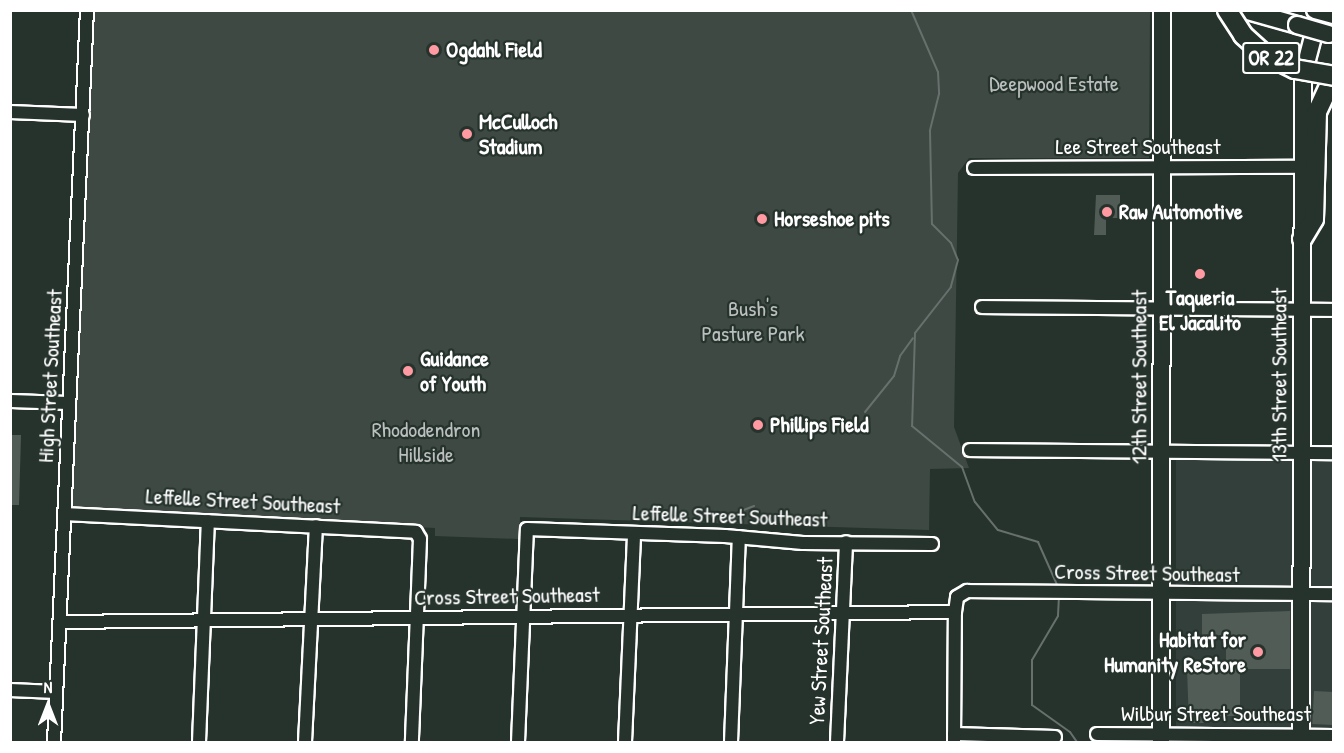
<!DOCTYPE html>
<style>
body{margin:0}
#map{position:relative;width:1344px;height:753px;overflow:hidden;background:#26332d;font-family:"Patrick Hand",sans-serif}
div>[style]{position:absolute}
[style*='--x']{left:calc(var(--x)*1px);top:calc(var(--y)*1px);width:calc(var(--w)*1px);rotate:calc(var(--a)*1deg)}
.built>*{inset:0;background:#333f3a;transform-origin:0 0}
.green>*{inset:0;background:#3e4944}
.stream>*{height:2px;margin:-1px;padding:0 1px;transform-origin:1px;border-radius:1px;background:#67706c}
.building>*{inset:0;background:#515c57;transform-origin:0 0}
.roads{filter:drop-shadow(2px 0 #fff) drop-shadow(-2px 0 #fff) drop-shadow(0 2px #fff) drop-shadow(0 -2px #fff)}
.minor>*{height:12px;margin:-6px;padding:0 6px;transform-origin:6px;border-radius:6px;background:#26332d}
.major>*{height:16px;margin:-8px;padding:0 8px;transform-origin:8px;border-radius:8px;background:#26332d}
.highway>*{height:18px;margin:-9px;padding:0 9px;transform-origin:9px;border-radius:9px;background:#26332d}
.bridges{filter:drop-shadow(2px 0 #fff) drop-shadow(-2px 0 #fff) drop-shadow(0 2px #fff) drop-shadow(0 -2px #fff)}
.major-bridge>*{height:16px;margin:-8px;padding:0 8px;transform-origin:8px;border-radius:8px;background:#26332d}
.highway-bridge>*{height:18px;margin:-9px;padding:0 9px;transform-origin:9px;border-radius:9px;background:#26332d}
.dots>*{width:16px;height:16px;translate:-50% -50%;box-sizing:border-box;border:3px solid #26332d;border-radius:50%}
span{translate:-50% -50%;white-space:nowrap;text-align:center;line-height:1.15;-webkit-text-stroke:4.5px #26332d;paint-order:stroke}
.shield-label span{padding:2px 4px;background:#26332d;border:2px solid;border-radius:4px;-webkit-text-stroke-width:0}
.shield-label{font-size:21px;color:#fff;font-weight:700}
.poi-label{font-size:22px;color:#fff;font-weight:700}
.left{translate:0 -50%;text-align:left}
.right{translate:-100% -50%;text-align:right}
.park-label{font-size:22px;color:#bbbfbe}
.street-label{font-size:22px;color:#fff}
.frame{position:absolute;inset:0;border:12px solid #fff;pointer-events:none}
.north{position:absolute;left:18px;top:675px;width:60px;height:60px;-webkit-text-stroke:4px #26332d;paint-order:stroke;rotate:0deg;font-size:16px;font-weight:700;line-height:24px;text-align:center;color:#fff}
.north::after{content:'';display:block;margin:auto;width:21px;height:27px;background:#fff;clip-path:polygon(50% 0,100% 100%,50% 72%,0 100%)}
</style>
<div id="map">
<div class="built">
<div style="left:1176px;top:460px;width:157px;height:282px"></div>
</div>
<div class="green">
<div style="clip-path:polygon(92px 11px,1150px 11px,1149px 158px,969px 158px,958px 173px,954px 427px,969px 468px,930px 469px,929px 530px,520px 517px,519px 539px,435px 536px,435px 528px,79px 511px,70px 502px)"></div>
</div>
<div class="stream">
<div style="--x:911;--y:10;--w:68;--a:66.5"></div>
<div style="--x:938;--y:72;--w:22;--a:87"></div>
<div style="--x:939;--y:94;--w:38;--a:104"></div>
<div style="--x:930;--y:131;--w:93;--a:88.8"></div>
<div style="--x:932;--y:224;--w:27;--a:45"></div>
<div style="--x:951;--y:243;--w:18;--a:68"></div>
<div style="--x:958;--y:260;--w:28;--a:105"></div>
<div style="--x:951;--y:287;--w:58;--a:128"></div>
<div style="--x:915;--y:333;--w:93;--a:91.8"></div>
<div style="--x:912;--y:426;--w:65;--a:39.4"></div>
<div style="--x:962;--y:467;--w:37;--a:70"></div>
<div style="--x:975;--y:502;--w:36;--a:51"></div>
<div style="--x:998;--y:530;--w:42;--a:16.7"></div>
<div style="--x:1038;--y:542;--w:49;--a:66"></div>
<div style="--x:865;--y:412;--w:46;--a:-51.1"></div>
<div style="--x:894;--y:376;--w:21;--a:-73"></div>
<div style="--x:900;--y:356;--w:22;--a:-54"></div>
<div style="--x:734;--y:521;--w:12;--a:-55"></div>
<div style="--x:741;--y:511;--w:14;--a:-21"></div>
<div style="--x:1059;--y:596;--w:20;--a:93"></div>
<div style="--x:1058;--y:616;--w:51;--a:120.6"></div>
<div style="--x:1032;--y:660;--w:45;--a:90"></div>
<div style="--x:1032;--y:705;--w:47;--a:35.4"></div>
<div style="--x:1070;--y:732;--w:12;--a:55"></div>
</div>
<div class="building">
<div style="clip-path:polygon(1096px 195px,1120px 195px,1120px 218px,1106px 218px,1106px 235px,1094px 235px)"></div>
<div style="clip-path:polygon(10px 435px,21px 435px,19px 505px,10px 505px)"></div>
<div style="clip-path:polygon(1290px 611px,1290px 669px,1240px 669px,1240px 716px,1204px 716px,1204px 723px,1189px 723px,1187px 670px,1226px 670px,1226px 635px,1202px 635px,1202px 614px)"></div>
<div style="left:1314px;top:691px;width:20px;height:33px;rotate:3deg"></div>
</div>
<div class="roads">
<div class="minor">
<div style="--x:10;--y:112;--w:73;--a:2.4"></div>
<div style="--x:974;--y:168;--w:328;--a:-0.2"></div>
<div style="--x:982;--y:307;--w:352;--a:0.5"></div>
<div style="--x:10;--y:401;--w:59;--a:1.9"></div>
<div style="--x:970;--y:450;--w:364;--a:0.5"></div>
<div style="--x:64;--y:514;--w:352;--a:2.9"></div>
<div style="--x:416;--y:532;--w:8;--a:60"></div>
<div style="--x:420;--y:539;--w:203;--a:92.3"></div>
<div style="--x:60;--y:622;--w:895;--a:-0.64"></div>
<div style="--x:10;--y:690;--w:46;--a:2.5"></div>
<div style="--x:954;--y:734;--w:101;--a:1.7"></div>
<div style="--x:1097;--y:734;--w:237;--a:0.5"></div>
<div style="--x:54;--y:742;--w:733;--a:-87.42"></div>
<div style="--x:199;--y:742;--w:221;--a:-87.7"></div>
<div style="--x:305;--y:742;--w:216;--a:-87.1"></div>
<div style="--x:518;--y:742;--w:213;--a:-87.6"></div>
<div style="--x:527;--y:529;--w:198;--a:2"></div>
<div style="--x:725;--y:536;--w:78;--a:5.1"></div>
<div style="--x:803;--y:543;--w:129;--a:0.4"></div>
<div style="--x:625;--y:742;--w:208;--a:-87.5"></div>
<div style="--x:731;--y:742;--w:205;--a:-87.8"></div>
<div style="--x:837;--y:742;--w:200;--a:-87.4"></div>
<div style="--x:954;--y:742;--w:130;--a:-89.6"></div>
<div style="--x:955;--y:612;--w:15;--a:-82"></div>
<div style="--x:957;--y:597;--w:12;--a:-31"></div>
<div style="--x:967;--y:591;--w:367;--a:0.5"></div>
</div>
<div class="major">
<div style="--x:1244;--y:10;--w:55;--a:15.8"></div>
<div style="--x:1161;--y:742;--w:732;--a:-89.92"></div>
<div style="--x:1301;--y:742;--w:667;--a:-89.83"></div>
<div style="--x:1303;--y:75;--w:67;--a:-75.3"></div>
</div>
<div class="highway">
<div style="--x:1302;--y:239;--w:23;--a:-59"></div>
<div style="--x:1314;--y:219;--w:107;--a:-88.4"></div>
<div style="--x:1317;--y:112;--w:40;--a:-65"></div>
</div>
</div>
<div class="bridges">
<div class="major-bridge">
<div style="--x:1315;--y:10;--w:20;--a:15"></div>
<div style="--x:1297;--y:25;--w:33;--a:16"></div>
</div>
<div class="highway-bridge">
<div style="--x:1227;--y:10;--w:30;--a:57"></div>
<div style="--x:1243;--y:35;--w:28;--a:42"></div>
<div style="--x:1264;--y:54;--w:34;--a:26"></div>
<div style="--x:1295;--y:69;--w:40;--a:10"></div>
</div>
</div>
<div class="dots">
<div style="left:434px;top:50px;background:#ff9aa2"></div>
<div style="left:467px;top:134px;background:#ff9aa2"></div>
<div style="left:1107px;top:212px;background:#ff9aa2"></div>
<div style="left:762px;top:219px;background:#ff9aa2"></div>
<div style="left:1200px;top:274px;background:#ff9aa2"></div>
<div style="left:408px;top:371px;background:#ff9aa2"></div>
<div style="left:758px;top:425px;background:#ff9aa2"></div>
<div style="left:1258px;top:652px;background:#ff9aa2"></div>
</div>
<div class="shield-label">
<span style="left:1271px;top:58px">OR 22</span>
</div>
<div class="poi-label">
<span class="left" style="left:446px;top:50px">Ogdahl Field</span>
<span class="left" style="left:479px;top:134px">McCulloch<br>Stadium</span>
<span class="left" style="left:1119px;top:212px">Raw Automotive</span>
<span class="left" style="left:774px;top:219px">Horseshoe pits</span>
<span style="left:1200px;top:310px">Taqueria<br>El Jacalito</span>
<span class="left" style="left:420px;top:371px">Guidance<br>of Youth</span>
<span class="left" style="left:770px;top:425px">Phillips Field</span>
<span class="right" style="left:1246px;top:652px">Habitat for<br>Humanity ReStore</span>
</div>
<div class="park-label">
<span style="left:1054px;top:84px">Deepwood Estate</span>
<span style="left:753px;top:321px">Bush's<br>Pasture Park</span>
<span style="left:426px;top:442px">Rhododendron<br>Hillside</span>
</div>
<div class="street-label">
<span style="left:1138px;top:147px">Lee Street Southeast</span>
<span style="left:1279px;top:375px;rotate:-90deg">13th Street Southeast</span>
<span style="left:50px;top:376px;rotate:-87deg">High Street Southeast</span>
<span style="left:1139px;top:377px;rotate:-90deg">12th Street Southeast</span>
<span style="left:243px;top:501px;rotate:3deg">Leffelle Street Southeast</span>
<span style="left:730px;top:516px;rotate:2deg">Leffelle Street Southeast</span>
<span style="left:1147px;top:573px;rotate:1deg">Cross Street Southeast</span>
<span style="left:507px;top:596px;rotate:-1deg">Cross Street Southeast</span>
<span style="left:821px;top:641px;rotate:-87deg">Yew Street Southeast</span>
<span style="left:1216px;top:714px">Wilbur Street Southeast</span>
</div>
<div class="frame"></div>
<div class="north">N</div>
</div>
